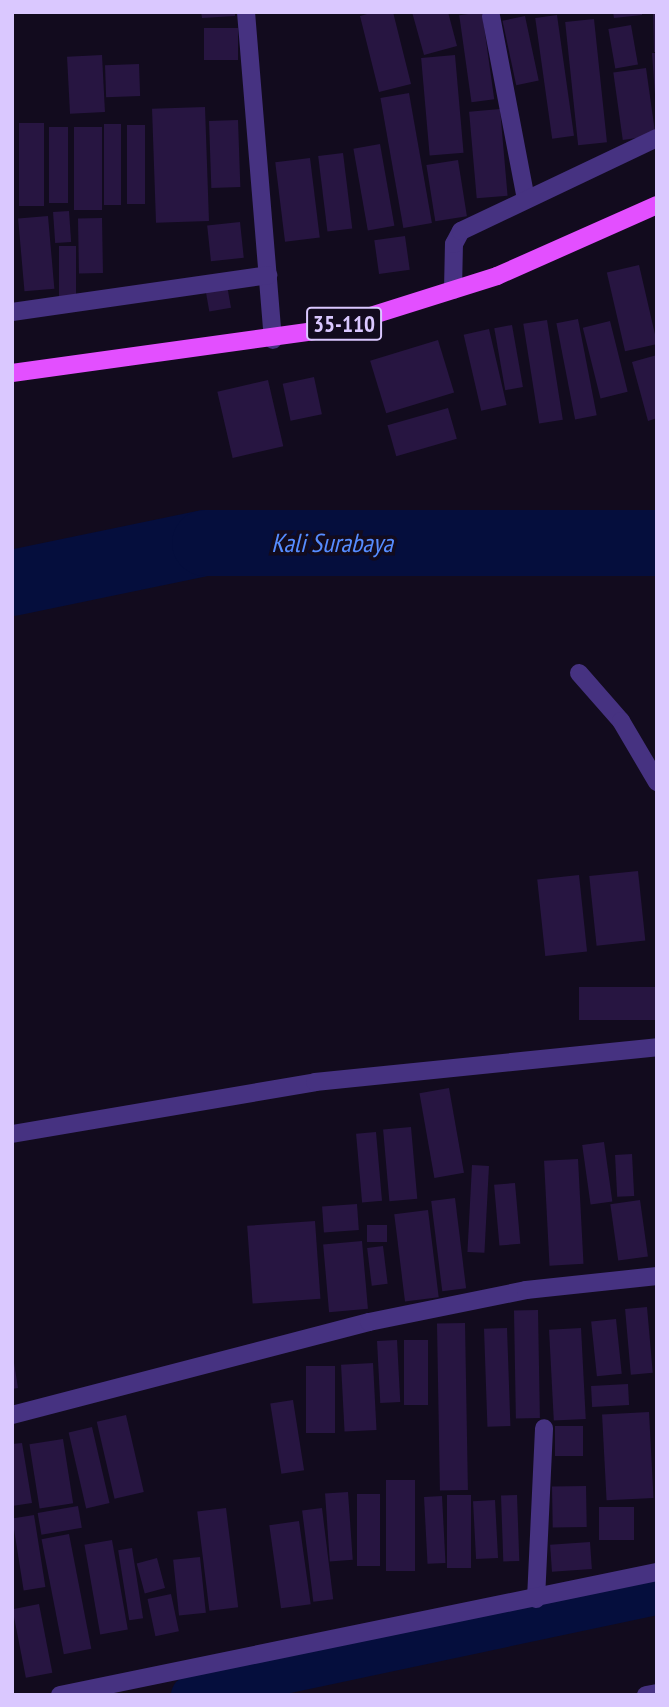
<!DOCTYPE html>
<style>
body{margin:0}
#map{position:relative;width:669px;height:1707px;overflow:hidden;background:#120b1e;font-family:"PT Sans Narrow",sans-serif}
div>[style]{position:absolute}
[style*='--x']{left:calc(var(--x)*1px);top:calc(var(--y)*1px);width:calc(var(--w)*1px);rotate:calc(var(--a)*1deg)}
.canal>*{height:38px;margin:-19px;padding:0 19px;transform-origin:19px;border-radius:19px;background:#050e3d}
.river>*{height:66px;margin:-33px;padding:0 33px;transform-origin:33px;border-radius:33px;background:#050e3d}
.building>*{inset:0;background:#271541;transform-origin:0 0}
.minor>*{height:18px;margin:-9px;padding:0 9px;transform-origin:9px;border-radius:9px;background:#463281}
.primary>*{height:18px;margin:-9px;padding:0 9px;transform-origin:9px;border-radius:9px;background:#e34fff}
span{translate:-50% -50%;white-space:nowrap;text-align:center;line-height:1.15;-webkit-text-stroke:7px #120b1e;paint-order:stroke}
.shield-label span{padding:2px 5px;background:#120b1e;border:2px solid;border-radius:5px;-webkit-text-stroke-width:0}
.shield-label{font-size:23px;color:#dac8ff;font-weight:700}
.water-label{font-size:26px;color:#568cff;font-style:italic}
.frame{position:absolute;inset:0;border:14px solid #dac8ff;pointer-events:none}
</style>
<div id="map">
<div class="canal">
<div style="--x:190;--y:1695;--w:477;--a:-12"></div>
</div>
<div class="river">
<div style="--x:12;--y:583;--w:197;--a:-11.7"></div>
<div style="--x:205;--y:543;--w:452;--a:0"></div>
</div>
<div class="building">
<div style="clip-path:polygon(201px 12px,235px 12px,235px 16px,202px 18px)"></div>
<div style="clip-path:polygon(374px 12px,393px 12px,411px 84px,379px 92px,360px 16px)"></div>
<div style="clip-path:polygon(412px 12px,448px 12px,457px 46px,424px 55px)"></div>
<div style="left:482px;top:12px;width:88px;height:23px;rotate:82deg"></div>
<div style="clip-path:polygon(613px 12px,642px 12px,642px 15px,614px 18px)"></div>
<div style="clip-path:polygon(653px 12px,657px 12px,657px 52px,654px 52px)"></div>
<div style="left:557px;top:15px;width:122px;height:22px;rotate:82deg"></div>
<div style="left:525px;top:16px;width:66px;height:23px;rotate:78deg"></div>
<div style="left:594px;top:19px;width:124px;height:29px;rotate:84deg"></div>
<div style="left:631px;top:25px;width:40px;height:23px;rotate:80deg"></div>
<div style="left:204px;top:28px;width:34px;height:32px"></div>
<div style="clip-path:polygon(652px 53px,657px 53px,657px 95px,655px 95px)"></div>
<div style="left:102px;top:55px;width:57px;height:35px;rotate:87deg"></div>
<div style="left:455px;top:55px;width:98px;height:34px;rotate:85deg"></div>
<div style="left:139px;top:64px;width:32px;height:34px;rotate:88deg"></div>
<div style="left:646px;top:68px;width:68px;height:33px;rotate:82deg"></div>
<div style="left:409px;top:93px;width:132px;height:29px;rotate:80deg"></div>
<div style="left:205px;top:107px;width:114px;height:53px;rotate:88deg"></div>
<div style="left:500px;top:109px;width:87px;height:31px;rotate:85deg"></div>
<div style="left:238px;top:120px;width:67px;height:29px;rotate:88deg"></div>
<div style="left:19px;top:123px;width:25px;height:83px"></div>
<div style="left:104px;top:124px;width:17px;height:81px"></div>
<div style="left:127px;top:125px;width:18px;height:79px"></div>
<div style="left:49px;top:127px;width:19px;height:76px"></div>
<div style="left:74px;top:127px;width:28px;height:83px"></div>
<div style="left:380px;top:144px;width:83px;height:27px;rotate:80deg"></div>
<div style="left:343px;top:153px;width:76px;height:25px;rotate:83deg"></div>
<div style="left:310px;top:158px;width:80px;height:35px;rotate:83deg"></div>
<div style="left:458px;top:160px;width:57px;height:32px;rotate:81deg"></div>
<div style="left:69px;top:211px;width:31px;height:16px;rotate:86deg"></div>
<div style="left:48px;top:216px;width:73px;height:30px;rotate:85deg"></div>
<div style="left:102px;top:218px;width:55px;height:24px;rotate:89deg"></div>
<div style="left:240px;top:222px;width:36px;height:33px;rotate:84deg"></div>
<div style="left:405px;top:236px;width:34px;height:31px;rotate:82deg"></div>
<div style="left:59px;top:246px;width:17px;height:52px"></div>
<div style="left:639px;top:265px;width:81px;height:33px;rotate:77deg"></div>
<div style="left:227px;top:285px;width:23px;height:22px;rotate:80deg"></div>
<div style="left:578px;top:319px;width:98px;height:22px;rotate:79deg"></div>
<div style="left:547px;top:320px;width:101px;height:24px;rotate:81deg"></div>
<div style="left:610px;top:321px;width:73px;height:28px;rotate:76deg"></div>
<div style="left:512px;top:325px;width:63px;height:18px;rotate:80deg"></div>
<div style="left:489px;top:329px;width:78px;height:26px;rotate:77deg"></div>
<div style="left:438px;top:340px;width:55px;height:71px;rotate:73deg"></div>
<div style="clip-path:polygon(657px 355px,657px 418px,648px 421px,632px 362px)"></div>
<div style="left:314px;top:377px;width:38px;height:32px;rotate:78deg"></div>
<div style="left:268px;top:380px;width:68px;height:52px;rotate:77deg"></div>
<div style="left:448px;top:408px;width:32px;height:63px;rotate:74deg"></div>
<div style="left:638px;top:871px;width:70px;height:49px;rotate:84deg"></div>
<div style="left:579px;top:875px;width:77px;height:42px;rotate:84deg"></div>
<div style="left:657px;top:987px;width:33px;height:78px;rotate:90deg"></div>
<div style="left:449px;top:1088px;width:86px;height:30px;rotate:80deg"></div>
<div style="left:411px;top:1127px;width:72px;height:28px;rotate:85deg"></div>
<div style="left:376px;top:1132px;width:69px;height:20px;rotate:85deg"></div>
<div style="left:604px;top:1142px;width:60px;height:22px;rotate:82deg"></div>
<div style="left:632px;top:1154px;width:42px;height:17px;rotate:87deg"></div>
<div style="left:578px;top:1159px;width:105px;height:34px;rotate:87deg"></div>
<div style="left:472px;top:1165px;width:17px;height:87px;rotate:3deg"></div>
<div style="left:515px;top:1183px;width:61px;height:21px;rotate:85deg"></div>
<div style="left:455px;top:1198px;width:91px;height:24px;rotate:83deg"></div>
<div style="left:640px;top:1200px;width:57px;height:30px;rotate:82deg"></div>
<div style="left:357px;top:1204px;width:26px;height:35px;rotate:86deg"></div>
<div style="left:428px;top:1210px;width:88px;height:34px;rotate:83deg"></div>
<div style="left:315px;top:1221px;width:78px;height:68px;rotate:86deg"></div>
<div style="left:387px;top:1225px;width:17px;height:20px;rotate:90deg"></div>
<div style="left:362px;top:1241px;width:68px;height:39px;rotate:85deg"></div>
<div style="left:383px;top:1246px;width:38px;height:16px;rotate:83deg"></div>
<div style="left:647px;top:1307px;width:66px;height:22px;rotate:85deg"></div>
<div style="left:538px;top:1310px;width:108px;height:24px;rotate:89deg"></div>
<div style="left:616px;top:1319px;width:55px;height:25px;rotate:84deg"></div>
<div style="left:465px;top:1323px;width:167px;height:28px;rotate:89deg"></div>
<div style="left:507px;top:1328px;width:98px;height:23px;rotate:88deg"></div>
<div style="left:581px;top:1328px;width:91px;height:32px;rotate:87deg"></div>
<div style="left:397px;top:1340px;width:62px;height:20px;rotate:87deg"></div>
<div style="left:404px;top:1340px;width:24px;height:65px"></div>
<div style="clip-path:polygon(14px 1363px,18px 1388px,12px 1389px,12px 1364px)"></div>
<div style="left:373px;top:1363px;width:67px;height:32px;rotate:87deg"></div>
<div style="left:306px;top:1366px;width:29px;height:67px"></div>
<div style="left:628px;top:1384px;width:21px;height:37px;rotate:87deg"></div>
<div style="left:293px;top:1400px;width:71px;height:23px;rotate:81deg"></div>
<div style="left:649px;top:1412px;width:86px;height:47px;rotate:87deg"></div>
<div style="left:126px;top:1415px;width:79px;height:30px;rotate:77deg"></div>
<div style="left:555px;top:1426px;width:28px;height:30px"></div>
<div style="left:92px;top:1427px;width:78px;height:24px;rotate:77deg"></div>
<div style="left:63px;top:1439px;width:65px;height:34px;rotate:81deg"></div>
<div style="clip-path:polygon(22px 1443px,32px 1503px,12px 1506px,12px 1444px)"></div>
<div style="left:386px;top:1480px;width:29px;height:91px"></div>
<div style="left:586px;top:1486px;width:41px;height:34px;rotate:89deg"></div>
<div style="left:348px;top:1492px;width:68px;height:23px;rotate:86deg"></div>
<div style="left:357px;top:1494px;width:23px;height:72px"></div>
<div style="left:447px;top:1495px;width:24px;height:73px"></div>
<div style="left:517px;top:1495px;width:66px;height:16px;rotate:88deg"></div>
<div style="left:442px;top:1496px;width:67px;height:18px;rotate:87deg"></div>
<div style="left:495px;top:1500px;width:58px;height:22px;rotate:87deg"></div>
<div style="left:78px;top:1506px;width:22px;height:41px;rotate:80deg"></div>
<div style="left:599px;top:1507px;width:35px;height:33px"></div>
<div style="left:226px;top:1508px;width:100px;height:29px;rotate:83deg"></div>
<div style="left:322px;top:1508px;width:92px;height:20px;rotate:83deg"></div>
<div style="left:34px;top:1515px;width:73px;height:22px;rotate:81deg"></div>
<div style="left:299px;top:1521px;width:84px;height:30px;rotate:82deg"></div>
<div style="left:69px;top:1534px;width:117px;height:28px;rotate:79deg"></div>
<div style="left:112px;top:1540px;width:91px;height:28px;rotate:80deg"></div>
<div style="left:590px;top:1542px;width:27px;height:40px;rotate:86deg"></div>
<div style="left:132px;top:1548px;width:71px;height:14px;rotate:81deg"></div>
<div style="left:200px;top:1557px;width:56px;height:27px;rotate:84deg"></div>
<div style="left:157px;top:1558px;width:31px;height:21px;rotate:75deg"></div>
<div style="left:171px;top:1594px;width:38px;height:24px;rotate:78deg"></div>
<div style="left:39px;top:1604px;width:70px;height:27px;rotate:79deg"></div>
</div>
<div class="minor">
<div style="--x:246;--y:12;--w:329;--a:85.3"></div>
<div style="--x:491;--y:16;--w:187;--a:79.2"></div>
<div style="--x:453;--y:290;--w:46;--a:-88.8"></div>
<div style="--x:454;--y:244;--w:15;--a:-62"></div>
<div style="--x:461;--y:231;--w:217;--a:-25.4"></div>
<div style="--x:12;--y:312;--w:259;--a:-8.2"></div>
<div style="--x:579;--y:673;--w:64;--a:48.8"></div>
<div style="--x:621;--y:721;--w:71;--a:59.5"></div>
<div style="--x:12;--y:1134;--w:307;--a:-9.7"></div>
<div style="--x:315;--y:1082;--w:344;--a:-5.8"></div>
<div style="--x:12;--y:1415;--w:369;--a:-14.6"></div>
<div style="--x:369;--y:1322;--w:160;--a:-11.5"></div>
<div style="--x:526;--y:1290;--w:132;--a:-6.1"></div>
<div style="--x:536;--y:1599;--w:171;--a:-87.3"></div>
<div style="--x:60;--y:1695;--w:610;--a:-11.64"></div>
<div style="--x:646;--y:1695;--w:11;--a:-10"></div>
</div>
<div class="primary">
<div style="--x:12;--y:373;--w:320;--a:-7.9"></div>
<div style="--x:329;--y:329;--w:176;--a:-17.5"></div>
<div style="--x:497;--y:276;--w:175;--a:-23.9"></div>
</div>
<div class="shield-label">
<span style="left:344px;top:324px">35-110</span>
</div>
<div class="water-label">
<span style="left:332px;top:543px">Kali Surabaya</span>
</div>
<div class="frame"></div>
</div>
